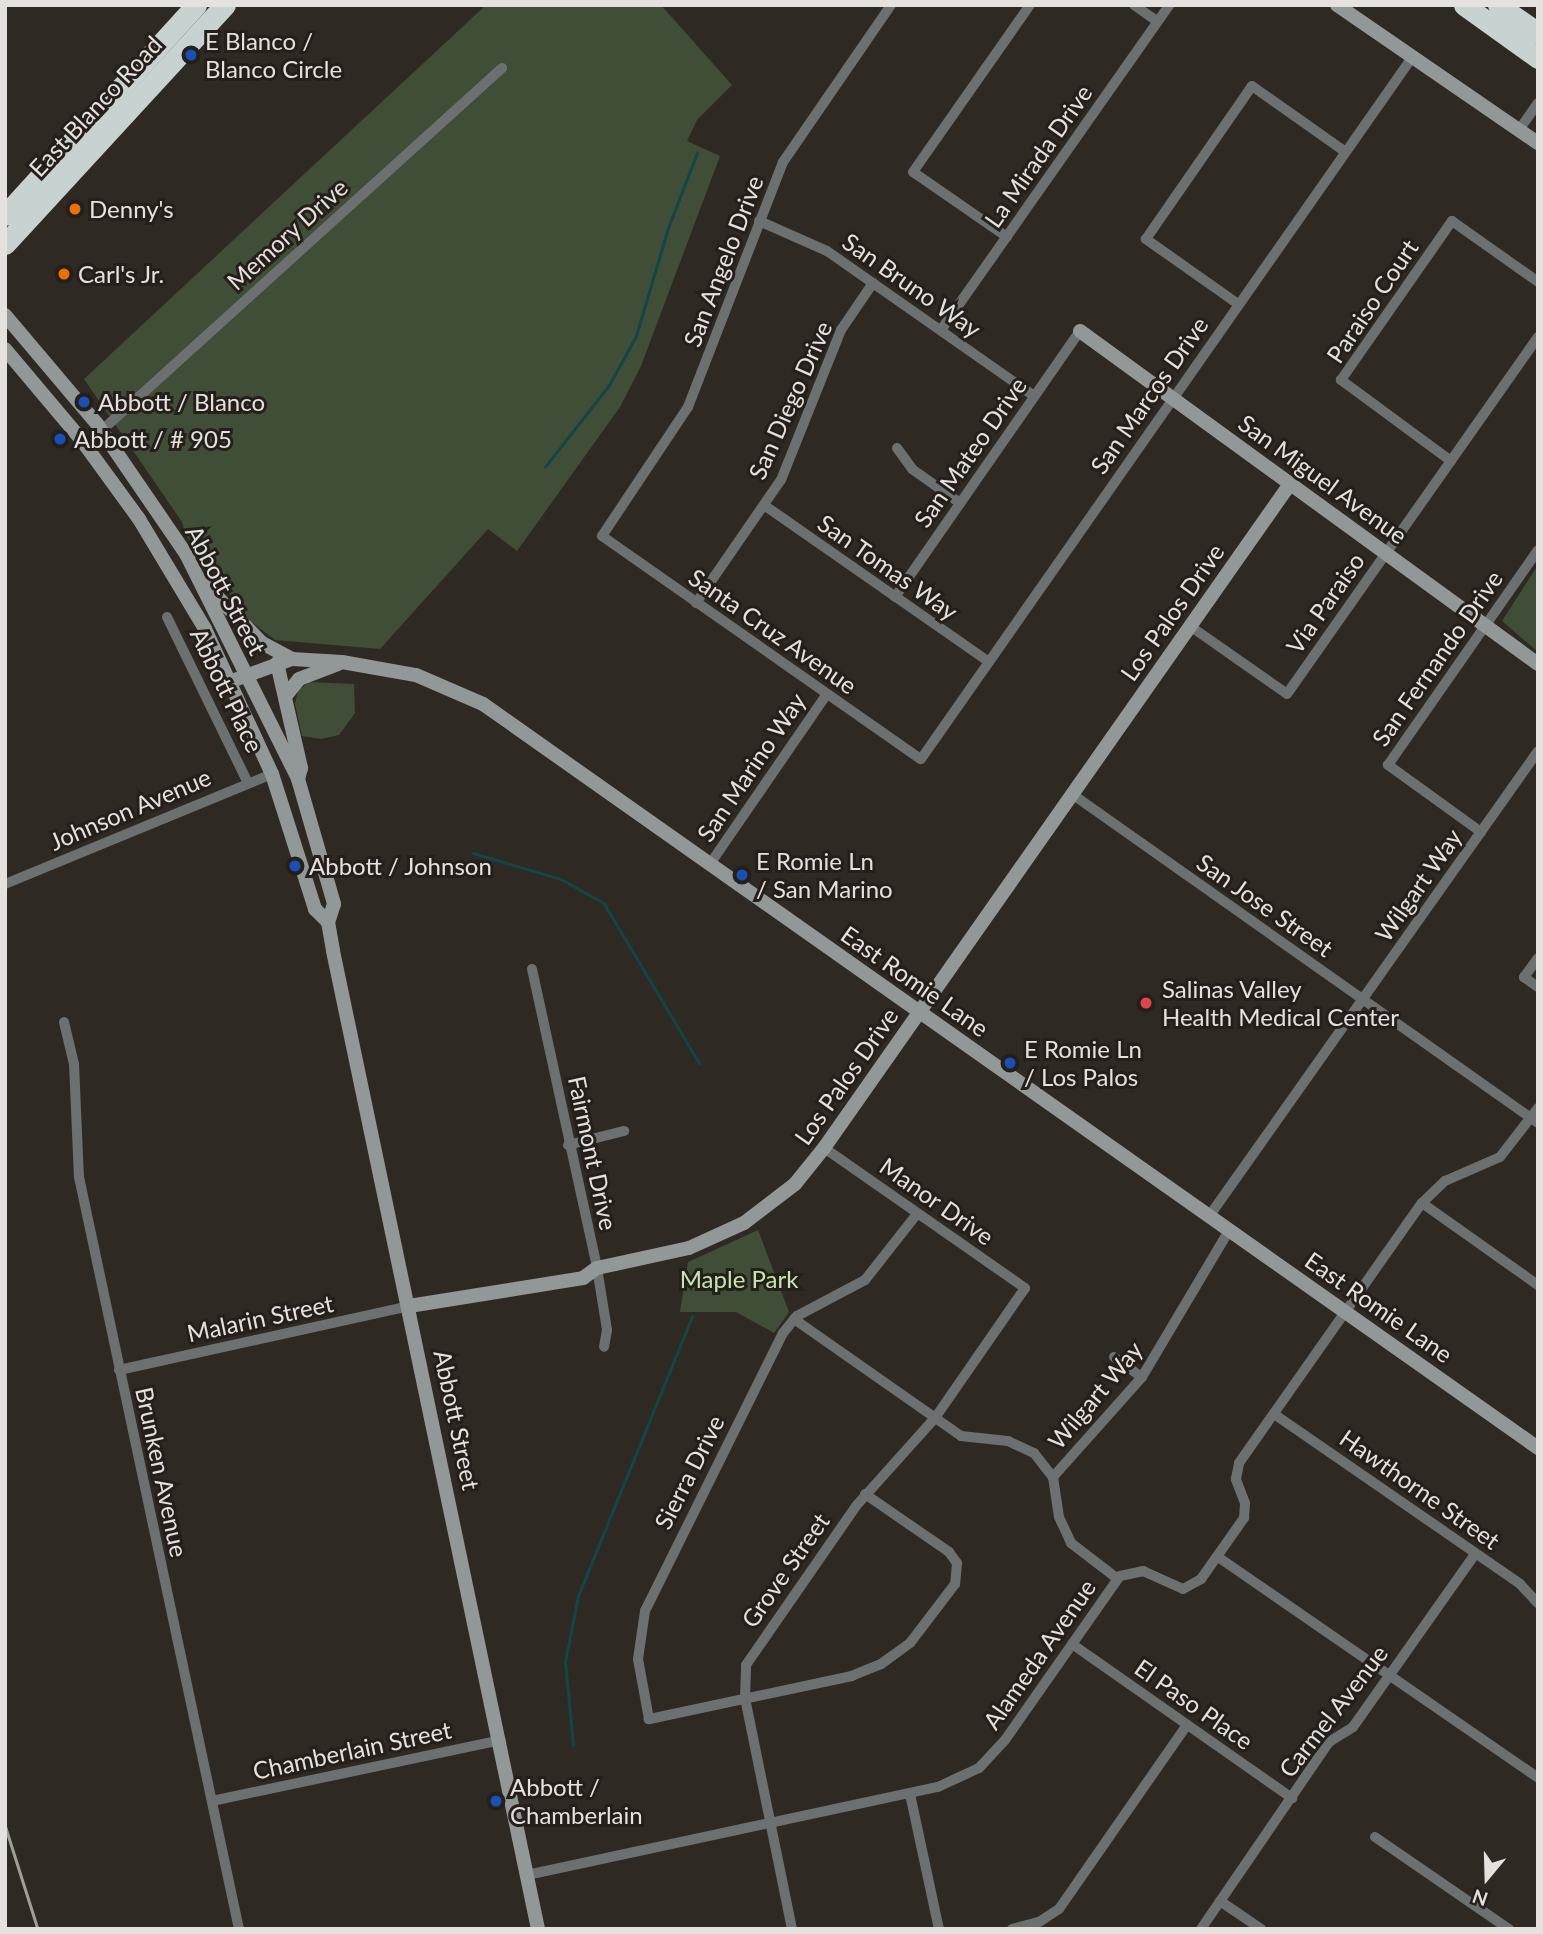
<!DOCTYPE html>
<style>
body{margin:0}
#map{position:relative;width:1543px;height:1934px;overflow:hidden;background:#2f2924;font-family:Lato,sans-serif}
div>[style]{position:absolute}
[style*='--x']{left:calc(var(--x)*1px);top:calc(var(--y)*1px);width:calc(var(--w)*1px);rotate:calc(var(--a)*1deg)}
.green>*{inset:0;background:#404e37}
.stream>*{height:2.5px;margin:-1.25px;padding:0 1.25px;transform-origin:1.25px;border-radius:1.25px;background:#114546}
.street>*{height:10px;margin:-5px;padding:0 5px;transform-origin:5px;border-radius:5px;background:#6c7070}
.secondary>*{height:14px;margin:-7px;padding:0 7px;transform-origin:7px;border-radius:7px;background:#919897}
.highway>*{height:21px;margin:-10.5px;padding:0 10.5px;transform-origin:10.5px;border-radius:10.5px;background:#c8d3d1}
.rail>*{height:2.5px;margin:-1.25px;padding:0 1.25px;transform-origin:1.25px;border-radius:1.25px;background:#a19d99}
.dots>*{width:19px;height:19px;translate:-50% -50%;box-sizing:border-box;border:4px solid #251f1b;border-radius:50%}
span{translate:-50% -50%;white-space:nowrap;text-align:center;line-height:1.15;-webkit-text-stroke:6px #251f1b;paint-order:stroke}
.poi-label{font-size:24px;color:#e5e1de}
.left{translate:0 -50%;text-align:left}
.street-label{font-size:24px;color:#e5e1de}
.park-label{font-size:24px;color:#c5e7af}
.frame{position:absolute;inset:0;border:7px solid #e5e1de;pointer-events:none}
.north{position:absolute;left:1452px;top:1843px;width:70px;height:70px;-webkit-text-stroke:5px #251f1b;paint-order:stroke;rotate:199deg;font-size:19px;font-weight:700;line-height:28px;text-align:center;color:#e5e1de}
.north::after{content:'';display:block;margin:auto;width:24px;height:32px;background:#e5e1de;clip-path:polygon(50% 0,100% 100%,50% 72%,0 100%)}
</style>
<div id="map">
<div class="green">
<div style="clip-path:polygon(486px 5px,661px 5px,732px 85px,697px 120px,687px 141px,720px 156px,641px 366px,620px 407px,517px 551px,488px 529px,380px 649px,275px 640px,249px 620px,185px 534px,182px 522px,84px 379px)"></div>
<div style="clip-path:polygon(1538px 565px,1538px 652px,1502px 621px)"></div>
<div style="clip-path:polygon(309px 682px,354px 684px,355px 713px,339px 735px,321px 739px,302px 736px,295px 704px,298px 691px)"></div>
<div style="clip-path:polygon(758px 1230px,789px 1312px,774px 1333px,736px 1312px,680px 1312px,688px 1262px)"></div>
</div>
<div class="stream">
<div style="--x:545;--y:467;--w:104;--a:-52"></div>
<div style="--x:609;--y:385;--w:56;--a:-61.1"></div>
<div style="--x:636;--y:336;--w:113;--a:-73.5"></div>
<div style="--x:668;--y:228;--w:80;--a:-68.9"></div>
<div style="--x:473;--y:853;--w:92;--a:16.5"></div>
<div style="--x:561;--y:879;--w:49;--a:29.2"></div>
<div style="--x:604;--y:903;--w:187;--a:59.2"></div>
<div style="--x:573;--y:1746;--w:84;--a:-95.4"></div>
<div style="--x:565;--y:1662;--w:67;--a:-78.9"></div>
<div style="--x:578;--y:1596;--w:302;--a:-67.8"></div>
</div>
<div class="street">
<div style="--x:891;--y:5;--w:191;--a:124.5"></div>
<div style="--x:783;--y:162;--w:263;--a:111.2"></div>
<div style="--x:688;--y:407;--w:155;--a:123.7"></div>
<div style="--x:602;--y:536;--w:389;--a:35"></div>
<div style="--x:921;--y:759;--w:858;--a:-55.01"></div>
<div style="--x:1134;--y:5;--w:28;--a:35"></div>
<div style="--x:1519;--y:130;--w:33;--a:-55"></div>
<div style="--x:759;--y:221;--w:74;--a:23.8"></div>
<div style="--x:827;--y:251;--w:253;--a:35"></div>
<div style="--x:1007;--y:237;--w:114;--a:-145.3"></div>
<div style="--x:913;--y:172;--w:204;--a:-55"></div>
<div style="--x:1238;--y:304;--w:113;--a:-144.8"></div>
<div style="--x:1146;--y:239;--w:186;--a:-55.3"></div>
<div style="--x:1252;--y:86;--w:113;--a:35.2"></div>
<div style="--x:941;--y:330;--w:397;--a:-54.9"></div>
<div style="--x:101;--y:431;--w:541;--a:-42.15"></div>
<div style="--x:897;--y:448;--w:26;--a:54"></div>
<div style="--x:912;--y:469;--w:59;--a:35.3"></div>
<div style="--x:1451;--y:461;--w:137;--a:-143.6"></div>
<div style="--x:1341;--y:380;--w:194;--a:-55.1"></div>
<div style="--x:1452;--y:221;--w:105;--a:35.3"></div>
<div style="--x:764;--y:505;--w:274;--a:34.9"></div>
<div style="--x:895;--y:597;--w:324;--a:-55.2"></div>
<div style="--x:696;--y:603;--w:150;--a:-55.4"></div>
<div style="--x:781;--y:480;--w:162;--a:-68.2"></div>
<div style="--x:841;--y:330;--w:57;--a:-55.8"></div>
<div style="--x:167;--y:617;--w:185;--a:64"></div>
<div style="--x:1190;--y:626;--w:118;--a:35"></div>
<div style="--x:1287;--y:694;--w:436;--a:-54.9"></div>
<div style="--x:1072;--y:794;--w:570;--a:35.22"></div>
<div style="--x:1481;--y:832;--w:115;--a:-144.2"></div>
<div style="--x:1388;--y:765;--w:262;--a:-55.1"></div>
<div style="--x:710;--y:864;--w:205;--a:-55.5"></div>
<div style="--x:5;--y:884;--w:289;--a:-22.4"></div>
<div style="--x:1538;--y:958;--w:24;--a:126"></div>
<div style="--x:1524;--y:977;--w:17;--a:36"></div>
<div style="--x:532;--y:969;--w:306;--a:77.7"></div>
<div style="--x:597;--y:1268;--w:63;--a:80.8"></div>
<div style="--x:607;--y:1330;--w:17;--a:100"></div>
<div style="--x:64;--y:1022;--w:43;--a:76.6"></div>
<div style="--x:74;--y:1064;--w:113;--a:87.5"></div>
<div style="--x:79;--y:1177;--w:769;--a:77.99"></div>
<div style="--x:568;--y:1145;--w:58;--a:-14"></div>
<div style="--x:1422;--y:1203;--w:142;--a:35.3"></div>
<div style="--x:1210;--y:1215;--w:568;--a:-54.74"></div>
<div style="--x:794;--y:1319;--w:204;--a:35"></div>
<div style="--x:961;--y:1436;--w:47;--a:6.1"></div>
<div style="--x:1008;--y:1441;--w:29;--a:25"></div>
<div style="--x:1034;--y:1453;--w:31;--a:52"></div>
<div style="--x:1053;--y:1477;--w:40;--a:81.5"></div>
<div style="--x:1059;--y:1517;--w:29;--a:65"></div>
<div style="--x:1071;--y:1543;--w:59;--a:37.5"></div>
<div style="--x:1114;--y:1357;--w:34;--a:36"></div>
<div style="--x:119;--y:1370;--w:297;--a:-12.4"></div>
<div style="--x:1274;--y:1414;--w:299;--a:34.6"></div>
<div style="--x:1520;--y:1584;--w:26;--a:47"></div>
<div style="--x:1053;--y:1477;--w:134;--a:-48.3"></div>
<div style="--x:1142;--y:1377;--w:172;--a:-59.3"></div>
<div style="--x:865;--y:1494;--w:102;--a:34.6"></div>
<div style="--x:949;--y:1552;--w:14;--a:54"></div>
<div style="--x:957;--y:1563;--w:21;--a:95"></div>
<div style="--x:955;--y:1584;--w:74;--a:127.3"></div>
<div style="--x:910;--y:1643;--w:36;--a:144"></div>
<div style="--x:881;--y:1664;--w:31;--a:158"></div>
<div style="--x:852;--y:1676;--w:208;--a:168"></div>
<div style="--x:649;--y:1719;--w:61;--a:-100.4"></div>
<div style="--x:638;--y:1659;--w:49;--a:-81.7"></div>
<div style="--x:645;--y:1611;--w:310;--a:-63.6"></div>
<div style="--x:783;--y:1333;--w:22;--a:-51"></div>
<div style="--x:797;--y:1316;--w:77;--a:-27.9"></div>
<div style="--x:865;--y:1280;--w:84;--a:-51.8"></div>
<div style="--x:1218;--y:1557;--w:389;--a:34.6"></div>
<div style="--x:1072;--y:1644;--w:269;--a:35"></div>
<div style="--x:910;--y:1794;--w:138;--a:77.9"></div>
<div style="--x:212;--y:1801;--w:295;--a:-11.9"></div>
<div style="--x:1375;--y:1837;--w:163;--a:34.5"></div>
<div style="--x:527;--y:1875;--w:420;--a:-12.1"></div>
<div style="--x:938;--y:1787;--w:45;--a:-24.9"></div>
<div style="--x:979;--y:1768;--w:38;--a:-47"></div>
<div style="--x:1005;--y:1740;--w:200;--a:-55"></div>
<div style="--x:1120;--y:1576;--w:24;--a:-12"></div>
<div style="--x:1143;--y:1571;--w:44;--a:24.2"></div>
<div style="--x:1183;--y:1589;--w:21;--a:-29"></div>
<div style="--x:1201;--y:1579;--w:75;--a:-54.8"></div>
<div style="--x:1244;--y:1518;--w:15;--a:-86"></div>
<div style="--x:1245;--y:1503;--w:26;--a:-111"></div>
<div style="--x:1236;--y:1479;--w:16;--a:-79"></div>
<div style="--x:1239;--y:1463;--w:318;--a:-54.9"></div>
<div style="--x:1422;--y:1203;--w:32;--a:-44"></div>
<div style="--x:1445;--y:1181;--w:60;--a:-23.6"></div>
<div style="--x:1500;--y:1157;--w:62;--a:-52.2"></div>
<div style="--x:1220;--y:1901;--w:50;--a:34.3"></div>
<div style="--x:792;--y:1929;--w:236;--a:-101.5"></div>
<div style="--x:745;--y:1698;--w:33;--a:-88"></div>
<div style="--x:746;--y:1665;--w:193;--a:-55.3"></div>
<div style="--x:856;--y:1506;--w:118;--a:-48.1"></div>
<div style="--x:935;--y:1418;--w:158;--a:-55.3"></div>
<div style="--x:1025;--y:1288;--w:245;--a:-145.1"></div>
<div style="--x:1012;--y:1929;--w:28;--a:-15"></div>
<div style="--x:1039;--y:1922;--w:24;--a:-33"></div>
<div style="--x:1059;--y:1909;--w:224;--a:-55.2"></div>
<div style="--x:1201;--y:1929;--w:227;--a:-55.6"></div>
<div style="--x:1329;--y:1742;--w:28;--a:-32"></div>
<div style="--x:1353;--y:1727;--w:212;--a:-54.8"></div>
</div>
<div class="secondary">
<div style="--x:1337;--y:5;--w:244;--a:34.5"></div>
<div style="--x:5;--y:315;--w:143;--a:49.8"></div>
<div style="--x:97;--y:424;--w:158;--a:55.6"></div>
<div style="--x:186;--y:554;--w:251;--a:63.5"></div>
<div style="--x:298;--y:779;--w:130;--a:73.9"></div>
<div style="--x:334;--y:904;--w:19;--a:108"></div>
<div style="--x:328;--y:922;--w:29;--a:80"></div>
<div style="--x:333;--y:951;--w:999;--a:78.16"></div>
<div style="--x:1080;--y:331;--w:566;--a:36.02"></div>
<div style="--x:5;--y:349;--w:116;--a:49.9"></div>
<div style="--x:80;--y:438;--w:100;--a:53.9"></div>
<div style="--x:139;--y:519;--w:128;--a:59"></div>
<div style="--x:205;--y:629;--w:160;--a:65.2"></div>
<div style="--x:272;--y:774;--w:142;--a:72.3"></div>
<div style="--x:315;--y:909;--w:18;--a:45"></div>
<div style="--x:206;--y:585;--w:81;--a:46"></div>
<div style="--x:262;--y:643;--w:34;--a:28"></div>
<div style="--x:277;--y:663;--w:108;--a:77.1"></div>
<div style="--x:301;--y:768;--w:11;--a:105"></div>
<div style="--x:229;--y:682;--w:67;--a:-20.1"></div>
<div style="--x:292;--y:659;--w:50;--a:3.4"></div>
<div style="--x:342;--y:662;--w:75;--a:10"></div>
<div style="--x:416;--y:675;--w:73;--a:23.4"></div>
<div style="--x:483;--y:704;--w:1291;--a:35.19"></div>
<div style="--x:287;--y:694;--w:19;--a:-51"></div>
<div style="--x:299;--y:679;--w:42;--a:-21"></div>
<div style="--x:409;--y:1306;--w:176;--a:-9.1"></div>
<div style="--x:583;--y:1278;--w:17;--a:-36"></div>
<div style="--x:597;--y:1268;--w:94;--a:-12.3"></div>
<div style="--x:689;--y:1248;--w:60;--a:-24.4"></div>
<div style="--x:744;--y:1223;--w:64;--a:-37.4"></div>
<div style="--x:795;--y:1184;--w:46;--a:-51.1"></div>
<div style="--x:824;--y:1148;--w:811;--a:-54.94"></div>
</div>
<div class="highway">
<div style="--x:1464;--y:5;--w:91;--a:35.6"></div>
<div style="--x:1498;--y:5;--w:49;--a:35"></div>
<div style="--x:5;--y:215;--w:284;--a:-47.7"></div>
<div style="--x:5;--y:244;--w:325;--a:-47.4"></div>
</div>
<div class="rail">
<div style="--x:5;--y:1825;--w:109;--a:72.4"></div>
</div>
<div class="dots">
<div style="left:191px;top:55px;background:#1a4fb4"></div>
<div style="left:75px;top:209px;background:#e8710a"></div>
<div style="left:64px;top:274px;background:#e8710a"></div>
<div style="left:84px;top:402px;background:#1a4fb4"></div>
<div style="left:60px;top:439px;background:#1a4fb4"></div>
<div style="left:295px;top:866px;background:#1a4fb4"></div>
<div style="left:742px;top:875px;background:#1a4fb4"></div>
<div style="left:1146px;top:1003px;background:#e0444e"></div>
<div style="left:1010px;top:1063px;background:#1a4fb4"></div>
<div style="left:496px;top:1801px;background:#1a4fb4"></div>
</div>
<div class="poi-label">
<span class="left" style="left:205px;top:55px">E Blanco /<br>Blanco Circle</span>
<span class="left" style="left:89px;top:209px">Denny's</span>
<span class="left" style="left:78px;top:274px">Carl's Jr.</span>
<span class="left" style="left:98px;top:402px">Abbott / Blanco</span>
<span class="left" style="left:74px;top:439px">Abbott / # 905</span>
<span class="left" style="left:756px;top:875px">E Romie Ln<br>/ San Marino</span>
<span class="left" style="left:309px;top:866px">Abbott / Johnson</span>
<span class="left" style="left:1162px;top:1003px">Salinas Valley<br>Health Medical Center</span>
<span class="left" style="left:1024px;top:1063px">E Romie Ln<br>/ Los Palos</span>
<span class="left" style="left:510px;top:1801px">Abbott /<br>Chamberlain</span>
</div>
<div class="street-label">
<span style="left:95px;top:106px;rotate:-47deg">East Blanco Road</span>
<span style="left:1038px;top:156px;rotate:-55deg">La Mirada Drive</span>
<span style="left:287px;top:234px;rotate:-42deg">Memory Drive</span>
<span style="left:723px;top:261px;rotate:-69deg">San Angelo Drive</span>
<span style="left:912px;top:285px;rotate:35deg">San Bruno Way</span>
<span style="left:1372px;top:301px;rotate:-56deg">Paraiso Court</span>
<span style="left:1149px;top:395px;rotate:-55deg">San Marcos Drive</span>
<span style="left:790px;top:400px;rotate:-66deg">San Diego Drive</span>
<span style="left:970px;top:452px;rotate:-55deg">San Mateo Drive</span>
<span style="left:1323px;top:479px;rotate:36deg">San Miguel Avenue</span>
<span style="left:888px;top:567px;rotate:35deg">San Tomas Way</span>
<span style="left:226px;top:590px;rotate:62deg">Abbott Street</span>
<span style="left:1325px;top:603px;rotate:-55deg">Via Paraiso</span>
<span style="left:1172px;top:612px;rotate:-55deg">Los Palos Drive</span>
<span style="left:773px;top:631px;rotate:35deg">Santa Cruz Avenue</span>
<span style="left:1437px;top:658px;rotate:-55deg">San Fernando Drive</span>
<span style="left:227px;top:690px;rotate:64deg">Abbott Place</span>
<span style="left:751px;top:767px;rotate:-56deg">San Marino Way</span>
<span style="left:130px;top:809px;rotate:-23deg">Johnson Avenue</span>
<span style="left:1418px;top:885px;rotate:-55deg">Wilgart Way</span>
<span style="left:1265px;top:905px;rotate:35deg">San Jose Street</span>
<span style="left:915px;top:981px;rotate:35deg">East Romie Lane</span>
<span style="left:846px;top:1076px;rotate:-55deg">Los Palos Drive</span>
<span style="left:593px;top:1153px;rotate:78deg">Fairmont Drive</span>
<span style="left:937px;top:1201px;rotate:35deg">Manor Drive</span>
<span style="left:1379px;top:1307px;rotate:35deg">East Romie Lane</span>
<span style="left:260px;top:1318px;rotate:-12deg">Malarin Street</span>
<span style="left:1095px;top:1395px;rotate:-50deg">Wilgart Way</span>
<span style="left:457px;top:1420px;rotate:78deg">Abbott Street</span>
<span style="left:162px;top:1472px;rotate:78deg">Brunken Avenue</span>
<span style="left:689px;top:1472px;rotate:-63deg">Sierra Drive</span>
<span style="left:1420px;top:1489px;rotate:35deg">Hawthorne Street</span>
<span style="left:785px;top:1570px;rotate:-55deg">Grove Street</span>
<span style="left:1039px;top:1654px;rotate:-55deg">Alameda Avenue</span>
<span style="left:1194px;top:1704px;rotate:35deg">El Paso Place</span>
<span style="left:1333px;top:1711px;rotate:-52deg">Carmel Avenue</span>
<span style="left:352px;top:1750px;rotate:-12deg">Chamberlain Street</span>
</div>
<div class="park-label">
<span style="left:739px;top:1279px">Maple Park</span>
</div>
<div class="frame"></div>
<div class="north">N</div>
</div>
